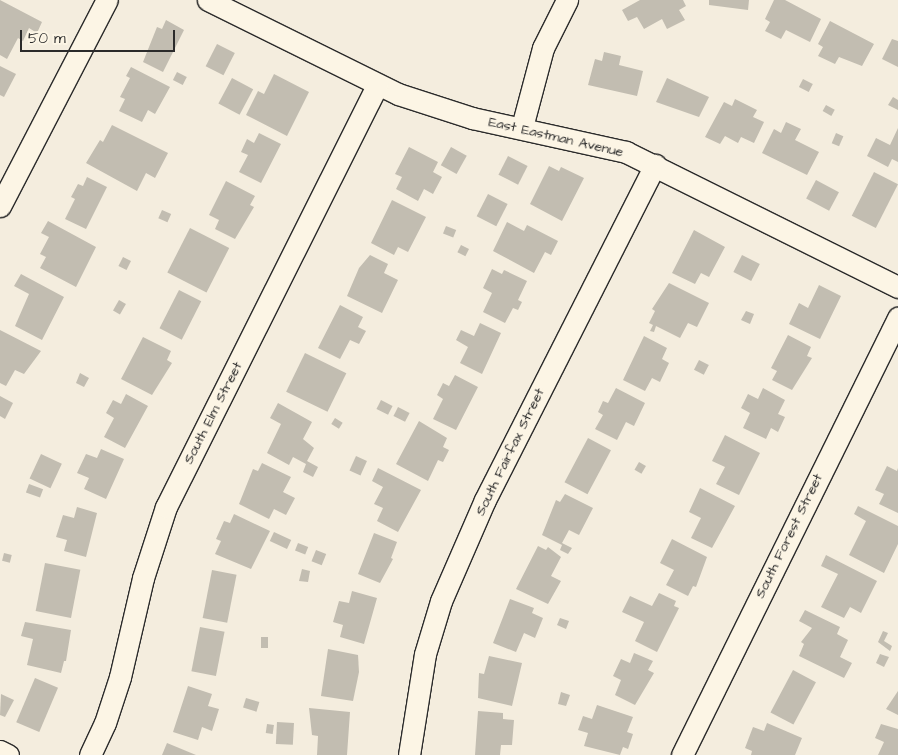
<!DOCTYPE html>
<style>
body{margin:0}
#map{position:relative;width:898px;height:755px;overflow:hidden;background:#f4edde;font-family:"Architects Daughter",sans-serif}
div>[style]{position:absolute}
[style*='--x']{left:calc(var(--x)*1px);top:calc(var(--y)*1px);width:calc(var(--w)*1px);rotate:calc(var(--a)*1deg)}
.building>*{inset:0;background:#c2bdb1;transform-origin:0 0}
.roads{filter:drop-shadow(1px 0 #2b2b2b) drop-shadow(-1px 0 #2b2b2b) drop-shadow(0 1px #2b2b2b) drop-shadow(0 -1px #2b2b2b)}
.street>*{height:21px;margin:-10.5px;padding:0 10.5px;transform-origin:10.5px;border-radius:10.5px;background:#fcf5e5}
span{translate:-50% -50%;white-space:nowrap;text-align:center;line-height:1.15;-webkit-text-stroke:4px #fcf5e5;paint-order:stroke}
.street-label{font-size:14px;color:#2b2b2b}
.scale{position:absolute;left:20px;top:30px;width:155px;height:22px;box-sizing:border-box;border:2px solid #2b2b2b;border-top:0;padding-left:6px;font-size:15px;line-height:18px;white-space:nowrap;color:#2b2b2b;-webkit-text-stroke:4px #fcf5e5;paint-order:stroke}
</style>
<div id="map">
<div class="building">
<div style="clip-path:polygon(0 0,42px 22px,37px 33px,29px 28px,23px 41px,18px 38px,7px 59px,0 55px)"></div>
<div style="clip-path:polygon(640px 0,683px 0,686px 6px,679px 10px,685px 20px,667px 29px,662px 19px,644px 29px,637px 17px,628px 21px,622px 10px)"></div>
<div style="clip-path:polygon(709px 0,749px 0,748px 10px,709px 5px)"></div>
<div style="clip-path:polygon(774px 0,785px 0,821px 19px,810px 42px,786px 30px,781px 39px,765px 31px,770px 22px,765px 19px)"></div>
<div style="clip-path:polygon(166px 20px,184px 30px,163px 72px,143px 62px,157px 27px,162px 29px)"></div>
<div style="clip-path:polygon(830px 21px,874px 44px,862px 66px,839px 57px,835px 64px,818px 56px,823px 47px,818px 44px)"></div>
<div style="clip-path:polygon(892px 39px,898px 41px,898px 67px,882px 59px)"></div>
<div style="left:217px;top:44px;width:20px;height:25px;rotate:27deg"></div>
<div style="clip-path:polygon(604px 52px,621px 56px,619px 65px,643px 71px,637px 96px,588px 85px,595px 59px,602px 61px)"></div>
<div style="clip-path:polygon(0 66px,16px 74px,4px 97px,0 95px)"></div>
<div style="clip-path:polygon(131px 67px,170px 87px,155px 114px,148px 110px,142px 122px,119px 111px,125px 99px,120px 97px,130px 78px,126px 76px)"></div>
<div style="left:177px;top:72px;width:11px;height:9px;rotate:27deg"></div>
<div style="clip-path:polygon(274px 74px,309px 92px,287px 136px,246px 115px,258px 91px,264px 94px)"></div>
<div style="left:232px;top:78px;width:24px;height:29px;rotate:28deg"></div>
<div style="clip-path:polygon(667px 78px,709px 97px,699px 117px,656px 102px)"></div>
<div style="left:803px;top:79px;width:11px;height:9px;rotate:27deg"></div>
<div style="clip-path:polygon(893px 97px,898px 100px,898px 110px,888px 105px)"></div>
<div style="clip-path:polygon(735px 99px,757px 110px,753px 117px,764px 122px,754px 143px,741px 137px,738px 143px,725px 136px,720px 144px,705px 137px,724px 102px,732px 106px)"></div>
<div style="left:826px;top:105px;width:10px;height:7px;rotate:29deg"></div>
<div style="clip-path:polygon(786px 122px,801px 129px,795px 140px,819px 152px,807px 175px,762px 153px,774px 129px,781px 133px)"></div>
<div style="clip-path:polygon(112px 125px,168px 153px,155px 178px,146px 173px,137px 191px,86px 163px,100px 140px,103px 142px)"></div>
<div style="clip-path:polygon(898px 128px,898px 162px,892px 159px,888px 167px,867px 156px,876px 138px,890px 145px)"></div>
<div style="clip-path:polygon(259px 133px,281px 144px,261px 183px,239px 172px,248px 155px,241px 152px,247px 139px,254px 143px)"></div>
<div style="left:836px;top:133px;width:8px;height:11px;rotate:23deg"></div>
<div style="clip-path:polygon(409px 147px,438px 162px,433px 172px,442px 177px,433px 194px,424px 189px,418px 201px,396px 189px,402px 177px,395px 174px)"></div>
<div style="left:451px;top:147px;width:18px;height:21px;rotate:29deg"></div>
<div style="left:508px;top:156px;width:22px;height:21px;rotate:27deg"></div>
<div style="clip-path:polygon(549px 166px,559px 171px,561px 167px,584px 178px,562px 221px,530px 204px)"></div>
<div style="left:874px;top:172px;width:27px;height:49px;rotate:27deg"></div>
<div style="clip-path:polygon(87px 177px,107px 187px,86px 229px,65px 219px,75px 199px,71px 197px,78px 184px,83px 186px)"></div>
<div style="left:816px;top:180px;width:26px;height:21px;rotate:28deg"></div>
<div style="clip-path:polygon(226px 181px,255px 196px,250px 205px,254px 207px,235px 239px,215px 229px,219px 220px,209px 215px)"></div>
<div style="left:488px;top:194px;width:22px;height:25px;rotate:27deg"></div>
<div style="clip-path:polygon(392px 200px,426px 217px,408px 252px,398px 247px,394px 255px,371px 243px)"></div>
<div style="left:162px;top:210px;width:10px;height:9px;rotate:24deg"></div>
<div style="clip-path:polygon(48px 221px,96px 247px,76px 287px,40px 268px,46px 257px,40px 254px,49px 237px,41px 233px)"></div>
<div style="clip-path:polygon(507px 222px,524px 231px,527px 225px,558px 241px,551px 255px,545px 252px,534px 273px,493px 251px)"></div>
<div style="left:446px;top:226px;width:11px;height:8px;rotate:22deg"></div>
<div style="left:190px;top:228px;width:44px;height:50px;rotate:27deg"></div>
<div style="clip-path:polygon(694px 230px,725px 247px,709px 277px,701px 273px,695px 284px,672px 273px)"></div>
<div style="left:461px;top:245px;width:9px;height:8px;rotate:27deg"></div>
<div style="clip-path:polygon(370px 255px,388px 264px,384px 273px,398px 280px,382px 313px,347px 296px,359px 268px)"></div>
<div style="left:742px;top:255px;width:20px;height:19px;rotate:27deg"></div>
<div style="left:123px;top:257px;width:9px;height:10px;rotate:27deg"></div>
<div style="clip-path:polygon(492px 269px,502px 274px,504px 270px,527px 281px,518px 300px,522px 302px,518px 310px,513px 308px,505px 323px,483px 312px,492px 293px,483px 288px)"></div>
<div style="clip-path:polygon(21px 274px,64px 297px,42px 340px,15px 326px,29px 294px,14px 286px)"></div>
<div style="clip-path:polygon(669px 283px,709px 303px,697px 327px,688px 323px,680px 338px,656px 326px,654px 332px,650px 331px,653px 325px,649px 323px,655px 311px,652px 309px)"></div>
<div style="clip-path:polygon(819px 285px,841px 296px,820px 339px,789px 324px,799px 303px,808px 308px)"></div>
<div style="left:179px;top:290px;width:25px;height:43px;rotate:27deg"></div>
<div style="left:119px;top:300px;width:8px;height:12px;rotate:30deg"></div>
<div style="clip-path:polygon(340px 305px,363px 317px,358px 327px,366px 331px,359px 344px,350px 340px,340px 359px,318px 348px)"></div>
<div style="clip-path:polygon(746px 311px,754px 314px,750px 324px,741px 320px)"></div>
<div style="clip-path:polygon(480px 323px,501px 333px,482px 374px,460px 363px,468px 347px,456px 340px,461px 330px,474px 336px)"></div>
<div style="clip-path:polygon(0 330px,41px 351px,24px 374px,15px 370px,6px 386px,0 383px)"></div>
<div style="clip-path:polygon(788px 335px,811px 347px,807px 356px,812px 358px,792px 390px,772px 380px,777px 371px,771px 368px)"></div>
<div style="clip-path:polygon(644px 336px,667px 348px,662px 359px,669px 363px,660px 382px,652px 378px,645px 391px,623px 380px)"></div>
<div style="clip-path:polygon(143px 337px,171px 351px,167px 360px,172px 363px,152px 395px,121px 379px)"></div>
<div style="left:305px;top:353px;width:46px;height:43px;rotate:26deg"></div>
<div style="left:699px;top:360px;width:11px;height:11px;rotate:27deg"></div>
<div style="clip-path:polygon(80px 373px,89px 378px,84px 387px,76px 383px)"></div>
<div style="clip-path:polygon(455px 375px,478px 387px,456px 430px,433px 419px,443px 399px,437px 395px,443px 383px,449px 386px)"></div>
<div style="clip-path:polygon(616px 388px,645px 403px,634px 426px,626px 422px,617px 440px,595px 429px,603px 415px,598px 412px,603px 401px,608px 403px)"></div>
<div style="clip-path:polygon(763px 388px,785px 400px,778px 414px,785px 417px,778px 432px,771px 428px,766px 439px,743px 428px,750px 413px,741px 408px,748px 394px,758px 399px)"></div>
<div style="clip-path:polygon(126px 394px,148px 406px,125px 448px,104px 437px,114px 418px,106px 413px,113px 400px,121px 404px)"></div>
<div style="clip-path:polygon(0 396px,13px 403px,5px 419px,0 416px)"></div>
<div style="left:381px;top:400px;width:13px;height:10px;rotate:27deg"></div>
<div style="clip-path:polygon(278px 403px,312px 422px,303px 439px,314px 448px,307px 461px,318px 467px,313px 477px,303px 472px,306px 464px,293px 457px,289px 465px,267px 453px,281px 424px,270px 418px)"></div>
<div style="left:398px;top:407px;width:13px;height:10px;rotate:27deg"></div>
<div style="left:335px;top:418px;width:9px;height:7px;rotate:32deg"></div>
<div style="clip-path:polygon(419px 421px,447px 438px,443px 447px,449px 450px,443px 462px,438px 460px,428px 481px,396px 464px)"></div>
<div style="clip-path:polygon(725px 435px,760px 453px,739px 495px,716px 484px,725px 467px,712px 461px)"></div>
<div style="left:588px;top:438px;width:26px;height:50px;rotate:28deg"></div>
<div style="clip-path:polygon(101px 449px,124px 459px,106px 499px,84px 489px,89px 478px,77px 473px,86px 454px,97px 458px)"></div>
<div style="left:41px;top:454px;width:23px;height:27px;rotate:25deg"></div>
<div style="left:356px;top:456px;width:12px;height:16px;rotate:24deg"></div>
<div style="left:639px;top:462px;width:8px;height:9px;rotate:30deg"></div>
<div style="clip-path:polygon(262px 463px,291px 477px,283px 492px,295px 498px,286px 515px,274px 509px,269px 519px,239px 504px,253px 469px,258px 471px)"></div>
<div style="clip-path:polygon(887px 466px,897px 471px,898px 468px,898px 513px,879px 504px,884px 494px,875px 490px)"></div>
<div style="clip-path:polygon(378px 468px,421px 490px,398px 532px,377px 521px,383px 508px,374px 504px,383px 487px,372px 481px)"></div>
<div style="left:29px;top:484px;width:15px;height:9px;rotate:20deg"></div>
<div style="clip-path:polygon(700px 488px,735px 506px,712px 548px,691px 538px,701px 518px,689px 512px)"></div>
<div style="clip-path:polygon(565px 494px,593px 508px,579px 535px,569px 530px,562px 543px,572px 548px,568px 554px,560px 550px,562px 545px,542px 535px,556px 500px,560px 502px)"></div>
<div style="clip-path:polygon(858px 506px,898px 526px,898px 544px,884px 573px,849px 555px,866px 521px,854px 514px)"></div>
<div style="clip-path:polygon(77px 507px,97px 513px,86px 557px,64px 551px,67px 540px,56px 537px,63px 515px,74px 518px)"></div>
<div style="clip-path:polygon(234px 514px,270px 531px,251px 569px,215px 554px,221px 541px,216px 539px,224px 521px,230px 523px)"></div>
<div style="left:274px;top:532px;width:19px;height:10px;rotate:25deg"></div>
<div style="clip-path:polygon(374px 533px,397px 542px,391px 558px,393px 559px,380px 583px,358px 574px)"></div>
<div style="clip-path:polygon(672px 539px,707px 557px,696px 587px,693px 586px,688px 596px,666px 585px,674px 570px,660px 563px)"></div>
<div style="left:298px;top:543px;width:11px;height:8px;rotate:22deg"></div>
<div style="clip-path:polygon(538px 546px,546px 550px,548px 547px,561px 557px,551px 576px,561px 581px,548px 604px,516px 589px)"></div>
<div style="left:316px;top:550px;width:11px;height:12px;rotate:22deg"></div>
<div style="left:4px;top:553px;width:8px;height:8px;rotate:14deg"></div>
<div style="clip-path:polygon(826px 555px,877px 581px,861px 613px,850px 607px,844px 618px,821px 607px,838px 574px,821px 566px)"></div>
<div style="left:45px;top:563px;width:36px;height:49px;rotate:11deg"></div>
<div style="clip-path:polygon(302px 569px,310px 571px,308px 582px,299px 581px)"></div>
<div style="left:212px;top:570px;width:25px;height:49px;rotate:11deg"></div>
<div style="clip-path:polygon(352px 591px,377px 598px,364px 644px,340px 637px,343px 625px,333px 622px,339px 601px,349px 603px)"></div>
<div style="clip-path:polygon(659px 593px,676px 601px,674px 606px,679px 608px,657px 652px,635px 641px,644px 622px,622px 612px,630px 596px,652px 606px)"></div>
<div style="clip-path:polygon(510px 599px,534px 608px,532px 613px,543px 618px,535px 638px,524px 633px,516px 652px,493px 643px)"></div>
<div style="clip-path:polygon(805px 610px,840px 627px,837px 634px,848px 640px,840px 657px,852px 663px,844px 678px,799px 656px,804px 644px,801px 642px,812px 628px,799px 621px)"></div>
<div style="clip-path:polygon(560px 618px,569px 621px,566px 629px,557px 625px)"></div>
<div style="clip-path:polygon(25px 622px,71px 630px,66px 661px,64px 661px,61px 673px,27px 665px,33px 639px,21px 636px)"></div>
<div style="left:200px;top:627px;width:25px;height:45px;rotate:11deg"></div>
<div style="clip-path:polygon(883px 631px,888px 633px,884px 641px,892px 646px,890px 651px,878px 642px)"></div>
<div style="left:261px;top:637px;width:7px;height:11px"></div>
<div style="clip-path:polygon(328px 649px,358px 655px,359px 672px,353px 701px,321px 696px)"></div>
<div style="clip-path:polygon(634px 653px,653px 661px,648px 670px,654px 673px,635px 705px,615px 695px,621px 680px,613px 676px,621px 659px,630px 663px)"></div>
<div style="clip-path:polygon(880px 654px,889px 657px,884px 667px,876px 663px)"></div>
<div style="clip-path:polygon(489px 656px,522px 663px,512px 706px,478px 698px,479px 673px,484px 674px)"></div>
<div style="left:793px;top:670px;width:26px;height:48px;rotate:28deg"></div>
<div style="left:35px;top:678px;width:25px;height:48px;rotate:23deg"></div>
<div style="clip-path:polygon(188px 686px,212px 694px,208px 706px,219px 709px,212px 731px,202px 727px,198px 740px,173px 732px)"></div>
<div style="clip-path:polygon(898px 691px,898px 715px,886px 709px)"></div>
<div style="clip-path:polygon(561px 692px,570px 695px,566px 706px,558px 704px)"></div>
<div style="clip-path:polygon(1px 694px,14px 700px,5px 717px,0 715px)"></div>
<div style="left:246px;top:698px;width:14px;height:10px;rotate:17deg"></div>
<div style="clip-path:polygon(597px 705px,633px 717px,627px 732px,633px 734px,628px 749px,623px 747px,620px 755px,584px 746px,588px 733px,578px 730px,583px 716px,592px 719px)"></div>
<div style="clip-path:polygon(309px 708px,350px 712px,347px 755px,317px 755px,318px 736px,312px 735px)"></div>
<div style="clip-path:polygon(478px 711px,503px 713px,503px 719px,514px 720px,512px 745px,501px 745px,500px 755px,475px 755px)"></div>
<div style="left:277px;top:722px;width:17px;height:22px;rotate:3deg"></div>
<div style="clip-path:polygon(767px 723px,802px 738px,795px 755px,751px 755px,752px 751px,745px 748px,753px 727px,764px 731px)"></div>
<div style="left:267px;top:724px;width:7px;height:9px;rotate:8deg"></div>
<div style="clip-path:polygon(881px 724px,898px 729px,898px 755px,878px 755px,884px 742px,875px 738px)"></div>
<div style="clip-path:polygon(167px 743px,196px 755px,162px 755px)"></div>
</div>
<div class="roads">
<div class="street">
<div style="--x:208;--y:0;--w:212;--a:26.3"></div>
<div style="--x:398;--y:94;--w:78;--a:18"></div>
<div style="--x:472;--y:118;--w:158;--a:12.4"></div>
<div style="--x:626;--y:152;--w:304;--a:26.4"></div>
<div style="--x:522;--y:127;--w:82;--a:-75.1"></div>
<div style="--x:543;--y:48;--w:54;--a:-63.4"></div>
<div style="--x:0;--y:206;--w:232;--a:-62.6"></div>
<div style="--x:0;--y:751;--w:9;--a:27"></div>
<div style="--x:90;--y:755;--w:35;--a:-65"></div>
<div style="--x:105;--y:723;--w:48;--a:-71.9"></div>
<div style="--x:120;--y:677;--w:102;--a:-76.9"></div>
<div style="--x:143;--y:578;--w:75;--a:-72.1"></div>
<div style="--x:166;--y:507;--w:472;--a:-63.4"></div>
<div style="--x:409;--y:755;--w:102;--a:-81"></div>
<div style="--x:425;--y:654;--w:55;--a:-73.2"></div>
<div style="--x:441;--y:601;--w:110;--a:-66.5"></div>
<div style="--x:485;--y:500;--w:376;--a:-63.1"></div>
<div style="--x:682;--y:755;--w:488;--a:-63.7"></div>
</div>
</div>
<div class="street-label">
<span style="left:556px;top:137px;rotate:13deg">East Eastman Avenue</span>
<span style="left:213px;top:413px;rotate:-63deg">South Elm Street</span>
<span style="left:510px;top:452px;rotate:-64deg">South Fairfax Street</span>
<span style="left:789px;top:536px;rotate:-64deg">South Forest Street</span>
</div>
<div class="scale">50 m</div>
</div>
